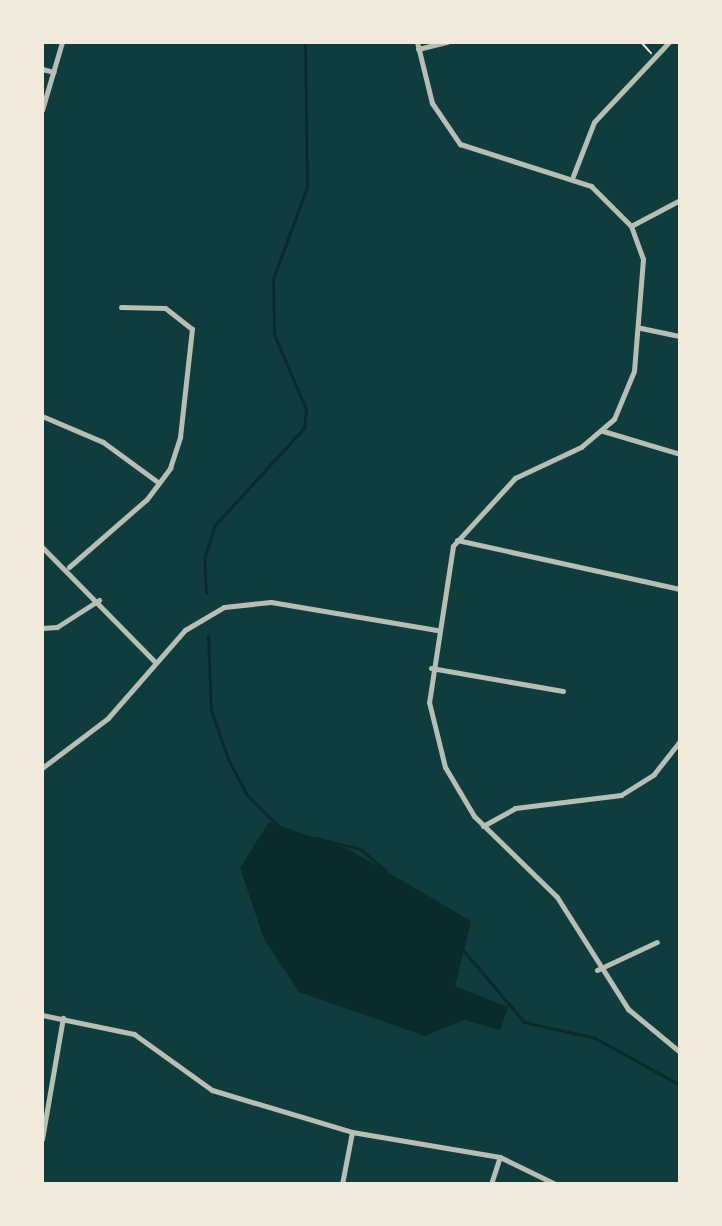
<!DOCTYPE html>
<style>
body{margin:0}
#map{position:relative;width:722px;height:1226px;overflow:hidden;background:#0f3d3e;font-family:Arial,sans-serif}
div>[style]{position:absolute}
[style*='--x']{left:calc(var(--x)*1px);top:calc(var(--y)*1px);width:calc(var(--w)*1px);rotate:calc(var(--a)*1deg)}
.water>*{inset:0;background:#0a2a2b}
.stream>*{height:3px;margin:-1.5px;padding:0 1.5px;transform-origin:1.5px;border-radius:1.5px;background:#0a2a2b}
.path>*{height:2px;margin:-1px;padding:0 1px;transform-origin:1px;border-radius:1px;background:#f1e9da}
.minor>*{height:5px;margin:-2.5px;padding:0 2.5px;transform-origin:2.5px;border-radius:2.5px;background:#b8beb3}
span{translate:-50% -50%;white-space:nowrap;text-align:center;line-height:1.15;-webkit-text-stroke:8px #f1e9da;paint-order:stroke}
.frame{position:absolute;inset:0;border:44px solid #f1e9da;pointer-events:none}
</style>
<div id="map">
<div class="water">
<div style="clip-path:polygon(269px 822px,350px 850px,471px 921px,455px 986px,508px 1007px,500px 1030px,464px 1020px,425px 1036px,299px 992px,264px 939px,240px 868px)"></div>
</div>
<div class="stream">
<div style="--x:206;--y:593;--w:33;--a:-93"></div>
<div style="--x:204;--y:560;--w:37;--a:-73"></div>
<div style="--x:215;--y:525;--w:132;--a:-47.5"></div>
<div style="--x:304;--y:428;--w:19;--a:-84"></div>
<div style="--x:306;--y:409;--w:82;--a:-113.1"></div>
<div style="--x:274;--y:334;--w:55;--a:-91"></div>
<div style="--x:273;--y:279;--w:98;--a:-69.7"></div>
<div style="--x:307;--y:187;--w:145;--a:-90.8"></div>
<div style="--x:208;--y:636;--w:74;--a:87.7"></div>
<div style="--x:211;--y:710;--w:54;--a:70.6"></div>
<div style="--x:229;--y:761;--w:38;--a:62"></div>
<div style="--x:247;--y:795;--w:44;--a:45"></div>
<div style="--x:315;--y:838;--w:46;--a:13.7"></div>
<div style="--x:360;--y:849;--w:34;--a:40"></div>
<div style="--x:463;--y:950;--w:94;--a:49.7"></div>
<div style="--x:524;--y:1022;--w:73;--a:12.7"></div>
<div style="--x:595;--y:1038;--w:97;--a:28.9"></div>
</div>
<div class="path">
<div style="--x:641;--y:42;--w:15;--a:48"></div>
</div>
<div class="minor">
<div style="--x:417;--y:42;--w:63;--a:76.2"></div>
<div style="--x:432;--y:103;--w:50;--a:55.7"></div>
<div style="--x:460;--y:144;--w:138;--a:17.8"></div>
<div style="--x:591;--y:186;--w:57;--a:45"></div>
<div style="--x:631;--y:226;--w:35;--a:70"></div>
<div style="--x:643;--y:259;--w:112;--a:94.6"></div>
<div style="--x:634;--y:371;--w:52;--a:112.6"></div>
<div style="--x:614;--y:419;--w:43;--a:139.7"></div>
<div style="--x:581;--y:447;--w:73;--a:154.8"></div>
<div style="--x:515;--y:478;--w:92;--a:132.4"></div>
<div style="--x:453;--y:546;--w:158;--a:98.7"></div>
<div style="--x:429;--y:702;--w:67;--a:76.2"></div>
<div style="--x:445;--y:767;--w:57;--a:59.4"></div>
<div style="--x:474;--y:816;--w:116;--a:44.3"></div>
<div style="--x:557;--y:897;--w:133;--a:57.6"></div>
<div style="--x:628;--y:1009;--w:67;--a:39.6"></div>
<div style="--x:418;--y:49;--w:30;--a:-14"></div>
<div style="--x:42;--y:69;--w:12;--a:14"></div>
<div style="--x:42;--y:110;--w:71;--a:-73.6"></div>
<div style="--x:573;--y:176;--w:58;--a:-68.7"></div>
<div style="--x:594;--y:122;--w:110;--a:-46.8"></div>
<div style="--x:631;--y:226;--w:55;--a:-28"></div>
<div style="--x:641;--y:328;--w:40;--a:12"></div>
<div style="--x:42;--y:416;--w:66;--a:23.1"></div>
<div style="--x:103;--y:442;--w:69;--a:36.2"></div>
<div style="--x:603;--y:431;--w:80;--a:16.6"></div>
<div style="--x:457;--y:540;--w:228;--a:12.4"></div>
<div style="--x:42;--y:547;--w:161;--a:45.5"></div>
<div style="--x:69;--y:567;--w:103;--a:-41.1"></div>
<div style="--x:147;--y:499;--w:39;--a:-53"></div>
<div style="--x:170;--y:468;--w:33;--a:-72"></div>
<div style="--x:180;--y:437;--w:109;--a:-83.7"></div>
<div style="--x:192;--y:329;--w:34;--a:-142"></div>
<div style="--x:165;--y:308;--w:44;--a:-178.7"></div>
<div style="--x:42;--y:628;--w:15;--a:-4"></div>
<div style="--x:57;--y:627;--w:50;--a:-32.7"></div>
<div style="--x:431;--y:668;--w:134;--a:9.9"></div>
<div style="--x:42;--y:768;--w:83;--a:-37.1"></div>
<div style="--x:108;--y:718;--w:117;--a:-48.8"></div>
<div style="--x:185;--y:630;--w:45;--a:-30.5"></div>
<div style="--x:224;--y:607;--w:47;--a:-6.1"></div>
<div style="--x:271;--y:602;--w:168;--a:9.6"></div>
<div style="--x:483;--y:826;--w:37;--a:-29"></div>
<div style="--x:515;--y:808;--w:107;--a:-7"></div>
<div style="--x:621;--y:795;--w:39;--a:-32"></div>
<div style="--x:654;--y:774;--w:42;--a:-51.8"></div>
<div style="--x:597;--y:970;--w:66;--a:-25"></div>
<div style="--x:42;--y:1015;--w:94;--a:11.7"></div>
<div style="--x:134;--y:1034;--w:96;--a:35.7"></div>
<div style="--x:212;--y:1090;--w:146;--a:16.7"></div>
<div style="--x:352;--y:1132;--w:150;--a:9.6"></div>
<div style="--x:500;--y:1157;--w:61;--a:26.1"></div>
<div style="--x:42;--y:1139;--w:123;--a:-80.2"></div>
<div style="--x:342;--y:1184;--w:53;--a:-79.1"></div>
<div style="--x:491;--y:1184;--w:28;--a:-72"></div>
</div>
<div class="frame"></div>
</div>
